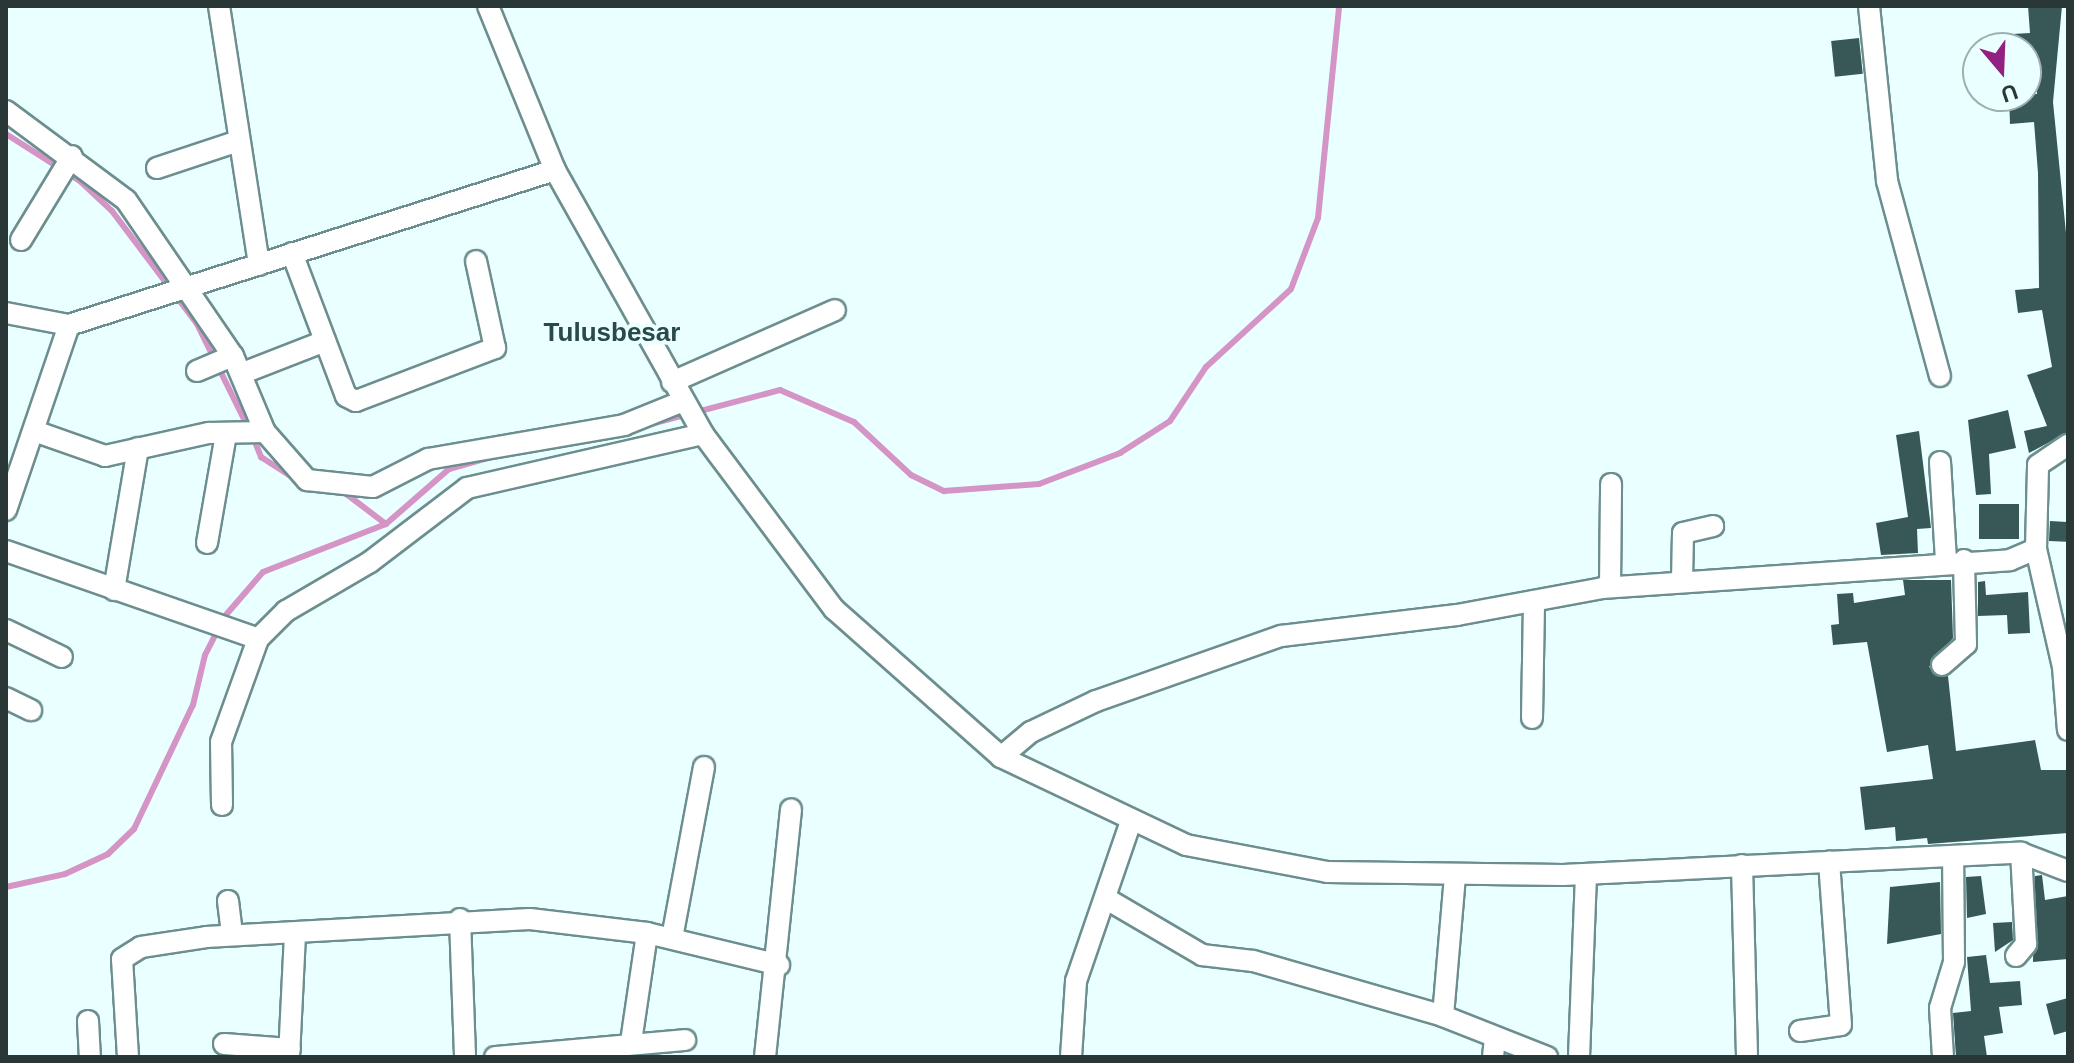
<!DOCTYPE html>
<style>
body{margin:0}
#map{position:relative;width:2074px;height:1063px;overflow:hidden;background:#eaffff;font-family:Helvetica,sans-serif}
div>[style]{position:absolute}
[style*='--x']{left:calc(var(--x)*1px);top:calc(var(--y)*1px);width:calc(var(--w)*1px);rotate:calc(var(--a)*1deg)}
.stream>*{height:6px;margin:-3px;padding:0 3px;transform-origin:3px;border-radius:3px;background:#d594c6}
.building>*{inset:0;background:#385858;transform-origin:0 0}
.roads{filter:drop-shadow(2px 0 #6d8e8e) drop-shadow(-2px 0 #6d8e8e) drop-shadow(0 2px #6d8e8e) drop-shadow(0 -2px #6d8e8e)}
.street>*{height:20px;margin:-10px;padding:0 10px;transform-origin:10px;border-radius:10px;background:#fff}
span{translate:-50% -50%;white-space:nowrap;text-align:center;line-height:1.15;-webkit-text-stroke:8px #eaffff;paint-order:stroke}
.quarter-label{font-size:26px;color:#2a4949;font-weight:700}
.frame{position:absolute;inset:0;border:8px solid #293737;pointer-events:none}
.north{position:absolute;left:1962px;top:32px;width:80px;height:80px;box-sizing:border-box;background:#eaffff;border:2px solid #9dafaf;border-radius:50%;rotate:161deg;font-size:22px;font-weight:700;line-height:32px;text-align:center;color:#293737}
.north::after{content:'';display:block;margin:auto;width:28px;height:36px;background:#922181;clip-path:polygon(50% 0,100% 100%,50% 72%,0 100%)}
</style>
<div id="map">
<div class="stream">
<div style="--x:6;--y:134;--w:88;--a:32.4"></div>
<div style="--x:80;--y:181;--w:44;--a:43.2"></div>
<div style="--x:112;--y:211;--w:141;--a:53"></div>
<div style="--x:197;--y:324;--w:115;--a:63.7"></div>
<div style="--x:643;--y:426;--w:142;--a:-14.7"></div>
<div style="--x:780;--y:390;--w:81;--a:23.4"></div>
<div style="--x:854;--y:422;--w:78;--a:42.9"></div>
<div style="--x:911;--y:475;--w:37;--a:26"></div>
<div style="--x:944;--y:491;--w:95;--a:-4.2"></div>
<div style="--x:1039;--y:484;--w:87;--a:-20.9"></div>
<div style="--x:1120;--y:453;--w:59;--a:-32.6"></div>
<div style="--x:1170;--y:421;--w:65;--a:-56.3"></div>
<div style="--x:1206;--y:367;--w:115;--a:-42.5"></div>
<div style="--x:1291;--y:289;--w:76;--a:-69.2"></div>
<div style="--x:1318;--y:218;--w:213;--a:-84.3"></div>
<div style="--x:253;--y:437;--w:22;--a:68"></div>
<div style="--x:261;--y:457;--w:50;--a:32.7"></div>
<div style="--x:341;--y:490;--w:56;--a:37.1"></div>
<div style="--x:6;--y:887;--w:60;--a:-12.4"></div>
<div style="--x:65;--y:874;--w:47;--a:-24.9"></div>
<div style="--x:108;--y:854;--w:36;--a:-44"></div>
<div style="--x:134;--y:829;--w:137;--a:-64.6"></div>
<div style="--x:193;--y:705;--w:51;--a:-76.5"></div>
<div style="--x:205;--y:655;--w:44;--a:-62.9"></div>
<div style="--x:225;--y:616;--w:58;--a:-49.2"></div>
<div style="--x:263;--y:572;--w:132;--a:-21.3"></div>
<div style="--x:386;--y:524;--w:84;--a:-41.1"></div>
<div style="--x:449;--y:469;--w:41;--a:-15.8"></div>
</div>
<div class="building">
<div style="clip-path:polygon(2028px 6px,2062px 6px,2053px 102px,2068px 253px,2068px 432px,2029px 453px,2024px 431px,2047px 426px,2027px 375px,2052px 367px,2042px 310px,2018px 313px,2015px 290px,2039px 288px,2038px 173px,2034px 122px,2010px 124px,2009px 96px,2037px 94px,2037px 62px,2026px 63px,2026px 48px,1995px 48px,1995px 35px,2030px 33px)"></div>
<div style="left:1859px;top:38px;width:36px;height:28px;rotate:84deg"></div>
<div style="clip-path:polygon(2008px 410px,2016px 448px,1989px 454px,1991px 494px,1976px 495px,1968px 420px)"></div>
<div style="clip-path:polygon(1919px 431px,1931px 528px,1917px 529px,1918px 553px,1881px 555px,1876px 523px,1908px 517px,1896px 435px)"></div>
<div style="left:1979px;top:504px;width:40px;height:35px"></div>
<div style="left:2050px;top:521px;width:17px;height:20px;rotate:3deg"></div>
<div style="clip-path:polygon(1903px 580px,1951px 580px,1953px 638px,1929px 667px,1948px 676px,1956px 751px,2035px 740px,2041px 770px,2068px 770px,2068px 833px,1928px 844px,1927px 838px,1896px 841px,1895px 827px,1865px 830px,1860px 787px,1933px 779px,1928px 745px,1887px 752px,1867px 642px,1833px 645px,1831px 625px,1839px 624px,1837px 594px,1853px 593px,1854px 603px,1905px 595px)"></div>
<div style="clip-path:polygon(1985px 581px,1986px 595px,2028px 592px,2030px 633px,2008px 634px,2007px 615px,1978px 616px,1978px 582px)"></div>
<div style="clip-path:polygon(2042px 875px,2045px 900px,2068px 896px,2068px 959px,2033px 962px,2035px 876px)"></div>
<div style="clip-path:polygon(1981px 876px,1986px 914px,1967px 918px,1966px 877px)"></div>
<div style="clip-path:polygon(1940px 882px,1941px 934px,1887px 944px,1890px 887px)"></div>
<div style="clip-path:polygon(2012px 922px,2013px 940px,1995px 952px,1993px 923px)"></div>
<div style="clip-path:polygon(1986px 955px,1990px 983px,2020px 981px,2022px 1005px,1999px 1007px,2003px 1033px,1984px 1036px,1987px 1057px,1956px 1057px,1953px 1013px,1971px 1011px,1967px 957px)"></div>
<div style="clip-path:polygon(2068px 998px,2068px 1031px,2054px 1035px,2046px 1004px)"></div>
</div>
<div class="roads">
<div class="street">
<div style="--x:219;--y:6;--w:262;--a:81.2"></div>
<div style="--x:488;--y:6;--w:177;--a:67.8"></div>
<div style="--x:555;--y:170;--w:303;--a:60.7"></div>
<div style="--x:703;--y:434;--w:219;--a:53.2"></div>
<div style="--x:834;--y:609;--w:223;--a:41.5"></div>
<div style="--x:1001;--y:757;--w:205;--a:25.4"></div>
<div style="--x:1186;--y:845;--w:144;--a:10.8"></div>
<div style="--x:1327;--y:872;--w:236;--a:0.7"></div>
<div style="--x:1563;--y:875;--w:459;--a:-2.8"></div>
<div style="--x:2021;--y:853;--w:50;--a:21"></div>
<div style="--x:1869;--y:6;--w:176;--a:84.1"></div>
<div style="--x:1887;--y:181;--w:202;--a:74.8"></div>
<div style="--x:6;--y:111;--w:149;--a:36.6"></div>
<div style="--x:126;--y:200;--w:189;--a:55.6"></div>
<div style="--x:233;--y:356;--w:82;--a:67.2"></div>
<div style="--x:265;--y:432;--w:64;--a:48.8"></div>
<div style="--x:307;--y:480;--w:66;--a:6.1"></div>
<div style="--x:373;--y:487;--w:62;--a:-27"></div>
<div style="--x:428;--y:459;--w:199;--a:-9.8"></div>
<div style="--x:624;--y:425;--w:64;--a:-22.1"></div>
<div style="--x:157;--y:168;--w:85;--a:-18.4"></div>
<div style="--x:21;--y:240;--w:98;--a:-58.7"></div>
<div style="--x:292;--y:253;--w:153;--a:69.3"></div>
<div style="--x:346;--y:396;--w:11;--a:27"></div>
<div style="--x:356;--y:401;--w:149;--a:-20.9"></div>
<div style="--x:495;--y:348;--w:89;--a:-102.3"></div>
<div style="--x:6;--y:313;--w:64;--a:10.8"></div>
<div style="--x:197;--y:371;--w:39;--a:-23"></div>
<div style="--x:243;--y:373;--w:88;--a:-21.3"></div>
<div style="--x:672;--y:382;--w:178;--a:-23.8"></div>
<div style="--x:37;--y:432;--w:72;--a:19.4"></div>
<div style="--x:105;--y:456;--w:107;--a:-12.5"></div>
<div style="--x:209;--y:433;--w:56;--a:-1"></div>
<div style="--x:1940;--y:462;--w:99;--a:86.5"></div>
<div style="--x:6;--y:510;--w:195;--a:-71.2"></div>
<div style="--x:69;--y:325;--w:510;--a:-17.69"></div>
<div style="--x:207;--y:543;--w:111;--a:-80.1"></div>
<div style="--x:2036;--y:549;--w:121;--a:77.1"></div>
<div style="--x:2063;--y:667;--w:63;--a:85.5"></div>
<div style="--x:6;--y:551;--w:267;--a:19.2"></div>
<div style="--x:1682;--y:581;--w:48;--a:-88.8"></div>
<div style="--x:1683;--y:533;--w:31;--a:-13"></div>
<div style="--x:1610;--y:587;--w:103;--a:-89.4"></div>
<div style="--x:114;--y:590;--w:144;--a:-80.4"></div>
<div style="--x:6;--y:630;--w:62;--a:25.7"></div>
<div style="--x:1942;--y:665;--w:32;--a:-41"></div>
<div style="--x:1966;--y:644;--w:84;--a:-91.4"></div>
<div style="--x:6;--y:698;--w:28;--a:26"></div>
<div style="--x:1532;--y:718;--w:117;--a:-89"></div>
<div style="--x:1001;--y:757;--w:39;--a:-40"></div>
<div style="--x:1031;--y:732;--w:72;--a:-25.5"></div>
<div style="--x:1096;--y:701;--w:196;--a:-19.4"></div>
<div style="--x:1281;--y:636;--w:177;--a:-6.8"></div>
<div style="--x:1457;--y:615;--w:147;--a:-10.5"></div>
<div style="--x:1602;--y:588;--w:409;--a:-3.9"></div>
<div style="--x:2010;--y:560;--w:28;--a:-23"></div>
<div style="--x:2036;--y:549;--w:84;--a:-88.6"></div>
<div style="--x:2038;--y:465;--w:36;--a:-34"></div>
<div style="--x:222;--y:805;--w:63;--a:-90.9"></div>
<div style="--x:221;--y:742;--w:109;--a:-70.2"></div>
<div style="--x:258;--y:639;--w:40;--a:-45"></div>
<div style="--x:286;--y:611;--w:97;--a:-30.3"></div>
<div style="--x:370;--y:562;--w:122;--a:-37.3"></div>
<div style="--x:467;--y:488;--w:242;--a:-12.9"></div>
<div style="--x:1742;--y:865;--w:192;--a:88.5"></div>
<div style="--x:1105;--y:898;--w:113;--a:30.4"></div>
<div style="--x:1202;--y:955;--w:51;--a:6.7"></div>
<div style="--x:1253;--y:961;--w:198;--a:16.1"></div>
<div style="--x:1443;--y:1016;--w:112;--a:21.5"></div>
<div style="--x:228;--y:901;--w:33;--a:83"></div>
<div style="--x:460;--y:919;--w:138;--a:87.9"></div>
<div style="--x:672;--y:938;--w:174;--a:-79.4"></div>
<div style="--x:2016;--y:956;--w:16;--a:-50"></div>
<div style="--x:2026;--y:944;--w:91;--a:-93.1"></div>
<div style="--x:1443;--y:1016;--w:140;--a:-85.1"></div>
<div style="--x:88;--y:1021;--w:36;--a:87"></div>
<div style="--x:1800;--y:1031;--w:41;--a:-8.3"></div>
<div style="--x:1841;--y:1025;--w:164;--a:-94.2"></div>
<div style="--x:631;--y:1042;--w:110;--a:-81.6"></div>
<div style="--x:224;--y:1044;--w:66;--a:4.3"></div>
<div style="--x:128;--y:1057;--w:98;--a:-93.5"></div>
<div style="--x:122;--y:959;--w:22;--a:-32"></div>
<div style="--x:141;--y:947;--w:66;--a:-8.7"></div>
<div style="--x:206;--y:937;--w:324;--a:-3.2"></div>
<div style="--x:530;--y:919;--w:118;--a:6.8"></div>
<div style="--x:647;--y:933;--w:136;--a:13.6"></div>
<div style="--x:289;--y:1057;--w:123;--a:-87.2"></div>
<div style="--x:495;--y:1057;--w:191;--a:-5.1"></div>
<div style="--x:765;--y:1057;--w:249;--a:-84"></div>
<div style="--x:1071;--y:1057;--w:76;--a:-86.2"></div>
<div style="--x:1076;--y:981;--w:166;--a:-71"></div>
<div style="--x:1493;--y:1057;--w:20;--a:-84"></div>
<div style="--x:1579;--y:1057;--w:183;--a:-87.8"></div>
<div style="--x:1943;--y:1057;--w:49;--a:-93.5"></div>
<div style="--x:1940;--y:1008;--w:48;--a:-73.1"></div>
<div style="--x:1954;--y:962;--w:106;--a:-90.5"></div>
</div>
</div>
<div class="quarter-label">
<span style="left:612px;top:333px">Tulusbesar</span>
</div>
<div class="frame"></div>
<div class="north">U</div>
</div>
